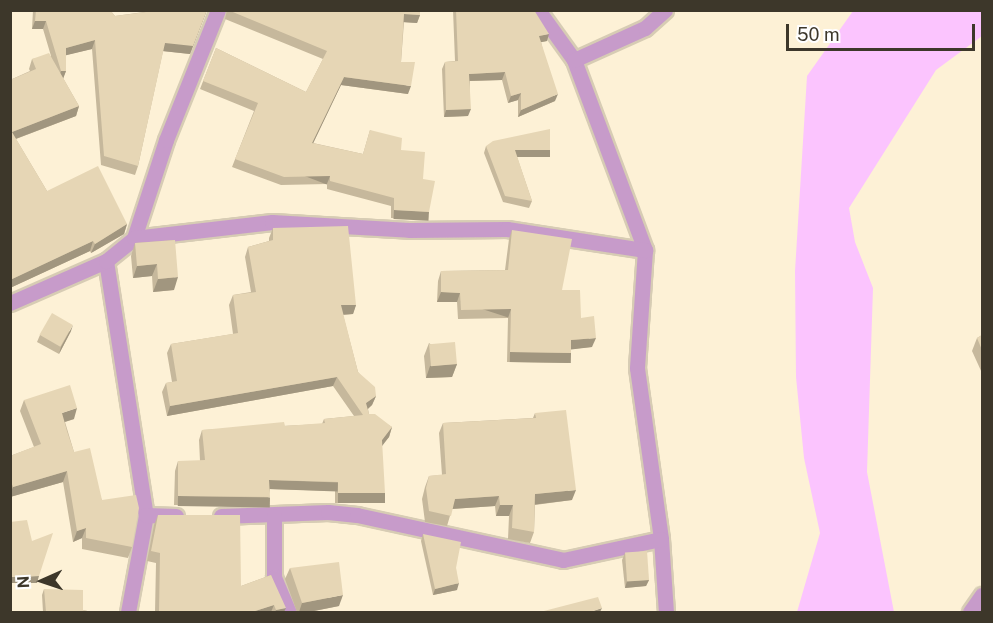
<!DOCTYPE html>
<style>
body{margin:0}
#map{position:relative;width:993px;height:623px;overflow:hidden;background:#fdf1d6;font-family:"Public Sans",sans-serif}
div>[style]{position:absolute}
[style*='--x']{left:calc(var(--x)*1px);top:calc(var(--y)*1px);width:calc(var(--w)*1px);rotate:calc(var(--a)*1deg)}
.water>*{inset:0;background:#fbc4fe}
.roads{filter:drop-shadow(2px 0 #d7ccb4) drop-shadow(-2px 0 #d7ccb4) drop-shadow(0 2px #d7ccb4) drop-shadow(0 -2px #d7ccb4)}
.street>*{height:15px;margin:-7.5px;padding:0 7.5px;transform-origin:7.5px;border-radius:7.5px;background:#c79bca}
.wall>*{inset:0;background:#c6b89c}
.shaded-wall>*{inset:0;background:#a1967f;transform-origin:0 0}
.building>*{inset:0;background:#e6d6b5;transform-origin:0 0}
span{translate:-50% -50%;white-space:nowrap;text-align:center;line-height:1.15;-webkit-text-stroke:6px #fff;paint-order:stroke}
.frame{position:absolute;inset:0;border:12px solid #3d372a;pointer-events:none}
.north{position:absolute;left:12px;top:551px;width:60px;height:60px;-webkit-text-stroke:4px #fff;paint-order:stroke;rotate:267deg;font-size:16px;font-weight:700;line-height:24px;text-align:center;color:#3d372a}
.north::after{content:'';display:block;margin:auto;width:21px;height:27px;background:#3d372a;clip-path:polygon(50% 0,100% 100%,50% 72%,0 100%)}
.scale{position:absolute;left:786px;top:24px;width:189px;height:27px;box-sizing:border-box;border:3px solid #3d372a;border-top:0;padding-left:8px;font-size:18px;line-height:21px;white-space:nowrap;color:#3d372a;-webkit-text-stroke:4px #fff;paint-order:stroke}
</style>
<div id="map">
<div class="water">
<div style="clip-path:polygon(853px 11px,982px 11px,982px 36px,936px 70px,849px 208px,855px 242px,873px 288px,867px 472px,894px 612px,797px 612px,820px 533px,804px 458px,796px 377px,795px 271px,807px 76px)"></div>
</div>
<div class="roads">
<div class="street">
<div style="--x:538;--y:10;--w:62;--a:54.2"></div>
<div style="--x:574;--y:60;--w:203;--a:69.5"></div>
<div style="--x:645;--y:250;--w:118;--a:93.9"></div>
<div style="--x:637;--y:368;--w:173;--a:82"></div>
<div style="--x:661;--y:539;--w:73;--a:86.1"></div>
<div style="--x:574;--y:60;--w:78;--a:-24.3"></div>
<div style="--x:645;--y:28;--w:27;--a:-42"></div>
<div style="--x:134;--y:238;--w:103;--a:-71.9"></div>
<div style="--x:166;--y:140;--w:140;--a:-68.2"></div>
<div style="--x:106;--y:261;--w:257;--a:81.1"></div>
<div style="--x:146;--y:515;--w:99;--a:100.5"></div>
<div style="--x:10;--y:303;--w:105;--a:-23.6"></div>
<div style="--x:106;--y:261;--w:36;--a:-39"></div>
<div style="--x:134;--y:238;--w:139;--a:-6.6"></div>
<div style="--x:272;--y:222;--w:137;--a:3.3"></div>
<div style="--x:409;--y:230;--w:98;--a:-0.6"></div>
<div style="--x:507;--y:229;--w:140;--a:8.7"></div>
<div style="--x:146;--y:515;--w:30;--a:2"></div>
<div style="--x:221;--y:516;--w:107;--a:-2.1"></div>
<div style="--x:328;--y:512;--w:29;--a:6"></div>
<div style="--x:357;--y:515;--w:211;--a:12.3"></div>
<div style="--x:563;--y:560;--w:100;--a:-12.1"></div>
<div style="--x:274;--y:516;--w:61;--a:90"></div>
<div style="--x:274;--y:577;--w:38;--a:67"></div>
<div style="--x:970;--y:612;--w:21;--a:-55"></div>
</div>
</div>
<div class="wall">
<div style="clip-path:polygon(33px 10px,110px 10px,115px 16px,144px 12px,144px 10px,207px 10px,190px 54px,163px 51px,138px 166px,135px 175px,101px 165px,92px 49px,66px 55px,66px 71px,63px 78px,79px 106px,76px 116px,16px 139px,47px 191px,127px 224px,124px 234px,91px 253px,90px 251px,10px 288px,10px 80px,30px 71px,29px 69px,32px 59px,51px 56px,43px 29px,32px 29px)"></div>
<div style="clip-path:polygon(227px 10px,420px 10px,420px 15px,417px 23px,404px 22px,401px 62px,408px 94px,341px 85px,313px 143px,363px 154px,370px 130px,401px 150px,423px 179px,429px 212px,426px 220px,391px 218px,391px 206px,327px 189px,327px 184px,281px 185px,232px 167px,254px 111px,200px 89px,216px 48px,306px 92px,323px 59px,225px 19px)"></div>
<div style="clip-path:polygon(453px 10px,534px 10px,547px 41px,541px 42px,555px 101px,518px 117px,518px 100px,508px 103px,502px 80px,470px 81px,468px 116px,444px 117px,442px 69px,445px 62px,455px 61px)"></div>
<div style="clip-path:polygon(486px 146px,550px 150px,547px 157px,517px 157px,532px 201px,529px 208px,503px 202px,484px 153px)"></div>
<div style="clip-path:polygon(273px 228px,356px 305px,353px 314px,343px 315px,358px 372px,376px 396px,372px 405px,368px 409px,369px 414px,392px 427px,389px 437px,382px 445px,382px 503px,335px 503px,335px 491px,270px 489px,267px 506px,174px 505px,175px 471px,178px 461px,200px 461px,199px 440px,202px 430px,322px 424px,324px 419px,354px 416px,333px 386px,167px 416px,162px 392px,166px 383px,172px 382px,167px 353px,171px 344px,233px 334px,229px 305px,233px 295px,251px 292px,245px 257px,248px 247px,269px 241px,269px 238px)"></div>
<div style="clip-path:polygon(512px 230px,562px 290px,581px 318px,592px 347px,571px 349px,571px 353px,568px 363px,507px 362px,508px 318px,458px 319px,457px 302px,437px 302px,438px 281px,441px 271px,505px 270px,509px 239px)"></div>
<div style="clip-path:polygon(175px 240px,174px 290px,153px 292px,152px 276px,133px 278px,131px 256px,135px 243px)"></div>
<div style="clip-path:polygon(71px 331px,59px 354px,37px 342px,40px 335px)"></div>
<div style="clip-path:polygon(982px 335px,982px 373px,972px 351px,977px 338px)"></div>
<div style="clip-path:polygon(429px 343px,457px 364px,452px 377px,426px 378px,424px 356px)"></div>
<div style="clip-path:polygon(24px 400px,74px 419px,65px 422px,74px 452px,102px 500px,132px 547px,128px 558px,82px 549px,82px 538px,73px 542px,63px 482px,10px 497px,10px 456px,34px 447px,20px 411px)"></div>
<div style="clip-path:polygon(535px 413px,572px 500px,535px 505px,534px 532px,530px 543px,508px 539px,509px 516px,496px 516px,495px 506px,452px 509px,447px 526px,425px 522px,422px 499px,425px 487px,429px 476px,442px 475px,439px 433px,443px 423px,533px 418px)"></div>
<div style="clip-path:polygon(158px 515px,241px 586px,271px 575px,284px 612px,155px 612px,156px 563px,147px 561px,154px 525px)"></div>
<div style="clip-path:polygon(423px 534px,456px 568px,457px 590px,433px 595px,421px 541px)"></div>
<div style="clip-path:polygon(625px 553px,649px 580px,646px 586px,625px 588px,622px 560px)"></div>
<div style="clip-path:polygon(290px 568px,339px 606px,309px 612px,297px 612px,285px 579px)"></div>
<div style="clip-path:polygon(44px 589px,83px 610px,92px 612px,43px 612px,42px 595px)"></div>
</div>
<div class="shaded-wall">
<div style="clip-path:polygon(207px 10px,190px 54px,162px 51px,165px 43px)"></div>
<div style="clip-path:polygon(404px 14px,420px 15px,417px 23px,401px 22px)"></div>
<div style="clip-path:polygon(35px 21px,46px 21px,43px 29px,32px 29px)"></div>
<div style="clip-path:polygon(549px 34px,547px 41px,537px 43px,539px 36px)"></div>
<div style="clip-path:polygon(95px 40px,92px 49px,63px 56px,66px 48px)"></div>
<div style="clip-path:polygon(61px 71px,66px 71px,63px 79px,58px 80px)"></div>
<div style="clip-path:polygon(505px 72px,502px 80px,467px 81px,469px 74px)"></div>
<div style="clip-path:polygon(344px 77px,411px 86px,408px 94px,341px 85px,309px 152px,312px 143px)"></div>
<div style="clip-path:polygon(521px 93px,518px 100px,508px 103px,511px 96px)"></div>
<div style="clip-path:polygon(558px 94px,555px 101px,518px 117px,521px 110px)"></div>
<div style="clip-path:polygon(79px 106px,76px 116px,10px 141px,12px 132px)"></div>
<div style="clip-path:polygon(471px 109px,468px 116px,444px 117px,446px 110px)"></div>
<div style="left:515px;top:150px;width:35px;height:7px"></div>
<div style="left:330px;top:176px;width:9px;height:46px;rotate:111deg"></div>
<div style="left:394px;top:210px;width:35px;height:9px;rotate:3deg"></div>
<div style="clip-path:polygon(127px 224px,124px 234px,91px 253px,95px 244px)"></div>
<div style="clip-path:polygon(93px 241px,90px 251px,10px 288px,10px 280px)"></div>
<div style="clip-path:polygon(157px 264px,152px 276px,133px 278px,137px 266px)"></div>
<div style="clip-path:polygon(178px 277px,174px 290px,153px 292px,158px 279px)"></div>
<div style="clip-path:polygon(441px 292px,460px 293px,457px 302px,437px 302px)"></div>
<div style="clip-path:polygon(341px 305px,356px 305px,353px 314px,337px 315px)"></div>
<div style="left:511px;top:309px;width:9px;height:50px;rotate:108deg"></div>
<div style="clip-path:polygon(73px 325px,71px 331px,59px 354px,61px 347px)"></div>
<div style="clip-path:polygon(596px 338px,592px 347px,567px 350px,571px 340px)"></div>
<div style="left:510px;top:352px;width:61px;height:10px;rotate:1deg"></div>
<div style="clip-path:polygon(457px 364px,452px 377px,426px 378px,430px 366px)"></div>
<div style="clip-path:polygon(337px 377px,333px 386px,167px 416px,170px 406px)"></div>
<div style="clip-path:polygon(376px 396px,372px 405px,363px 413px,366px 403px)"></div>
<div style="clip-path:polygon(77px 408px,74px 419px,58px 424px,62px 413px)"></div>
<div style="clip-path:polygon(392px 427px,389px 437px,379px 450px,382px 440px)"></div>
<div style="clip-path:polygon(67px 471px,63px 482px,10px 497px,10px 493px,13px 487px)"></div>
<div style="left:269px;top:480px;width:69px;height:9px;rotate:2deg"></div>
<div style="clip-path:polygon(576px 490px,572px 500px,531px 505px,535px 494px)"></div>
<div style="left:338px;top:493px;width:47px;height:10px"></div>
<div style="left:178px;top:496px;width:92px;height:10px;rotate:1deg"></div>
<div style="clip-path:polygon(499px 496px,495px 506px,451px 509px,455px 499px)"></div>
<div style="clip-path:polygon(500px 505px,513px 505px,509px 516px,496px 516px)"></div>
<div style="clip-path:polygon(86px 528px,82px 538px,73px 542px,77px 531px)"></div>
<div style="clip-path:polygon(39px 576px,37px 583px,10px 583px,10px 577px)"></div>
<div style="clip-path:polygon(649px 580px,646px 586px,625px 588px,627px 581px)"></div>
<div style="clip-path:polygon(459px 583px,457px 590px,433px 595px,435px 589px)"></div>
<div style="clip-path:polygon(343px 595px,339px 606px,309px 612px,299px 612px,302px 603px)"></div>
<div style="clip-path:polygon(274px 605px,271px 612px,252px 612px)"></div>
<div style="clip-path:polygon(286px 608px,284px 612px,275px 612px,276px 610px)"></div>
<div style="clip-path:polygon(602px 608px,600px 612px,590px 612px)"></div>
</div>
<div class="building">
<div style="clip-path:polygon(36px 10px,110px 10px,115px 16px,146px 12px,146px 10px,207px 10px,193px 46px,165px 43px,138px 166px,104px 156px,95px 40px,66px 48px,66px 71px,61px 71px,46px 21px,35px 21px)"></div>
<div style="clip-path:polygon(420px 10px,420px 15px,404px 14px,401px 62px,415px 62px,411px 86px,344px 77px,312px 143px,363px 154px,370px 130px,402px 138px,401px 150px,425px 152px,423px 179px,435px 181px,429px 212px,394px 210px,394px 198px,330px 181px,330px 176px,284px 177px,235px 159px,258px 103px,203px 81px,216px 48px,306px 92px,327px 51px,228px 10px)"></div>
<div style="clip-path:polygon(456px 10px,534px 10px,549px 34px,539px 36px,558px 94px,521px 110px,521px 93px,511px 96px,505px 72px,469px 74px,471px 109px,446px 110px,445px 62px,458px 61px)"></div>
<div style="clip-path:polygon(49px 53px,79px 106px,12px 132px,47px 191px,98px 166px,127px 224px,95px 244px,93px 241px,10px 280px,10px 80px,36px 69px,32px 59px)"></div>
<div style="clip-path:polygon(550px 129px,550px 150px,515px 150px,532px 201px,505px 196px,486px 146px,493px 141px)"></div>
<div style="clip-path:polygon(348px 226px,356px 305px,341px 305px,358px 372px,375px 387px,376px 396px,366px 403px,369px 414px,375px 414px,392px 427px,382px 440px,385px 493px,338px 493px,338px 482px,269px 480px,270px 497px,178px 496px,178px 461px,205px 460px,202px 430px,284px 422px,285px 426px,325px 423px,324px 419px,363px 415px,337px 377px,170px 406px,166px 383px,177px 381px,171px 344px,238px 333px,233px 295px,256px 292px,248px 247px,273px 240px,273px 228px)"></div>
<div style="clip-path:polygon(512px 230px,572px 239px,562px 290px,580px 290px,581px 318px,594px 316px,596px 338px,571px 340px,571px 353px,510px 352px,511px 309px,461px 310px,460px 293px,441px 292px,441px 271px,508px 270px)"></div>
<div style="clip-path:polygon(175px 240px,178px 277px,158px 279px,157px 264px,137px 266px,135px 243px)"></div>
<div style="left:52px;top:313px;width:24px;height:25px;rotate:30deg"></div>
<div style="clip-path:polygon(982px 335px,982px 350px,977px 338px)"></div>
<div style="left:455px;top:342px;width:22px;height:26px;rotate:85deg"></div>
<div style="clip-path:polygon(70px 385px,77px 408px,62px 413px,67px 431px,74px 452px,90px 448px,102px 500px,136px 495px,139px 508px,132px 547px,86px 538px,86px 528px,77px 531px,67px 471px,13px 487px,10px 479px,10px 456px,41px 444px,24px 400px)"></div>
<div style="clip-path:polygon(566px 410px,576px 490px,535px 494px,534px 532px,512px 528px,513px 505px,500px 505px,499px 496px,455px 499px,451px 516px,429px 511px,426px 488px,429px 476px,446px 474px,443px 423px,536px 418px,535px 413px)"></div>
<div style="clip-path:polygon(158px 515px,240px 515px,241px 586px,271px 575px,286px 608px,276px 610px,274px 605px,252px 612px,159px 612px,160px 553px,151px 551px)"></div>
<div style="clip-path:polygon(27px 520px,32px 541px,53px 533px,39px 576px,10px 577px,10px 522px)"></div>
<div style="clip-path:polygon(423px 534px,461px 542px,456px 568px,459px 583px,435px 589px)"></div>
<div style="left:647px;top:551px;width:29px;height:22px;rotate:86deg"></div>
<div style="clip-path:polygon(339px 562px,343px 595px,302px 603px,290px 568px)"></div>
<div style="clip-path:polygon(44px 589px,83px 590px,83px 610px,92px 612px,46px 612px)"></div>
<div style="clip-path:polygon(598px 597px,602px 608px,590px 612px,540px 612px)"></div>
</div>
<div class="frame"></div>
<div class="north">N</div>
<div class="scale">50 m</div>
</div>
